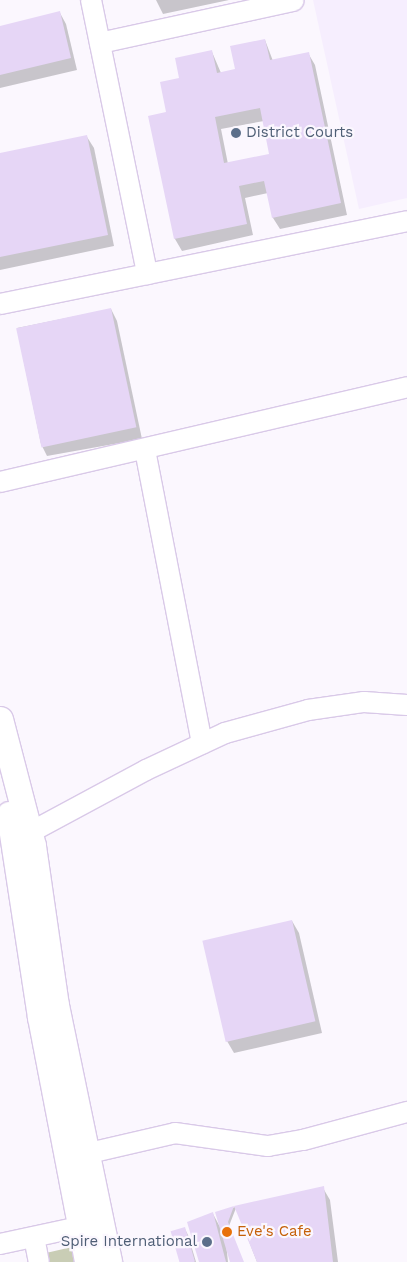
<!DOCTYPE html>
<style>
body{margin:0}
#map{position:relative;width:407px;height:1262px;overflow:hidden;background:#fbf7fe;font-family:"Work Sans",sans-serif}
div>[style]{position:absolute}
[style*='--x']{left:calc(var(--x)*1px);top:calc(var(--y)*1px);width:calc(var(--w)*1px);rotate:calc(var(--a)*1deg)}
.built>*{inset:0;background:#f6eefe}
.green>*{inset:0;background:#c9cdb5}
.shadow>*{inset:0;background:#0003}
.building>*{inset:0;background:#e6d6f6;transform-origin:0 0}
.roads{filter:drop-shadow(1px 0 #d9c9e8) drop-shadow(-1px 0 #d9c9e8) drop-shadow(0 1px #d9c9e8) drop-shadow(0 -1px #d9c9e8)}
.minor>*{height:20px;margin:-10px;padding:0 10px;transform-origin:10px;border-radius:10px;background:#fff}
.major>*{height:25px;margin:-12.5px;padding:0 12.5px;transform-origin:12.5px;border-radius:12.5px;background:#fff}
.dots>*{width:14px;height:14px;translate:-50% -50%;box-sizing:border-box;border:2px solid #fbf7fe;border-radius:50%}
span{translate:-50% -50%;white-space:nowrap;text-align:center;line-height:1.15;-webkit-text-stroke:4.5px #fbf7fe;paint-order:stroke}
.service-label{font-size:15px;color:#4e5e75}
.left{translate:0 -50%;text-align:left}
.right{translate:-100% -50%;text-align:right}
.food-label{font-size:15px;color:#c56008}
</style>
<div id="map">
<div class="built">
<div style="clip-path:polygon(313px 0,407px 0,407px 198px,359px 209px)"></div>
</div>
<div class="green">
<div style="clip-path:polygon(72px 1247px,75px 1262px,48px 1262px,46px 1253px)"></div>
</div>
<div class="shadow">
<div style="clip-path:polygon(156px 0,229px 0,163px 14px)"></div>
<div style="clip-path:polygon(60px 13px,66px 24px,77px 70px,0 88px,0 27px)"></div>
<div style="clip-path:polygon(evenodd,265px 40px,273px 61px,308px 53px,315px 65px,347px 215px,280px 229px,273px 218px,268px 193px,245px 198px,253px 235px,182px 251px,175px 239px,149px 117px,168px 113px,181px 79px,212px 52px,221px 73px,236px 70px,265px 40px,264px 121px,271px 155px,228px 164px,221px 129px,264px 121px)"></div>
<div style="clip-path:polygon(87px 137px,94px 148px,114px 246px,0 270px,0 154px)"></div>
<div style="clip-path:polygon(111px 309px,117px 321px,142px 439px,47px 456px,41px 444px,17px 328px)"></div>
<div style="clip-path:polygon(292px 921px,299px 933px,322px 1033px,234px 1053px,227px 1041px)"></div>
<div style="clip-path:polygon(323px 1188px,330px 1200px,338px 1262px,257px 1262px,236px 1208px,229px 1226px,243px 1262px,231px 1262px,226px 1243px,228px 1262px,200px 1262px,213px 1214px,220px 1227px,217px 1213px,235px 1207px)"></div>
<div style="clip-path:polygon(185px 1229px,188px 1235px,196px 1262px,181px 1262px)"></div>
</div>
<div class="building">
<div style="clip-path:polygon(60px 11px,71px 58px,0 75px,0 26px)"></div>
<div style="clip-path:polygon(evenodd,265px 39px,270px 60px,309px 52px,341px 203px,272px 218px,264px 181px,239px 186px,247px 224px,174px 239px,148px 116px,166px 112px,160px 82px,179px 78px,175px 58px,212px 50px,217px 73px,235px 69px,230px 46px,265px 39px,260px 108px,269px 154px,224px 163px,215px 117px,260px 108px)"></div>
<div style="clip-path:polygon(87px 135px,108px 235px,0 257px,0 153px)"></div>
<div style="left:111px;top:308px;width:122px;height:97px;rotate:78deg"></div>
<div style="left:292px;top:920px;width:104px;height:92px;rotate:77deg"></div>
<div style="clip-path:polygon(324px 1186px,333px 1262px,257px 1262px,234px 1206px,228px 1222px,244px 1262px,230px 1262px,215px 1212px,234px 1206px)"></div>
<div style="clip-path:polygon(213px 1212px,226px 1262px,199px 1262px,187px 1222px)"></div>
<div style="left:185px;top:1227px;width:36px;height:15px;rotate:74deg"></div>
</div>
<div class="roads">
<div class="minor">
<div style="--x:91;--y:0;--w:280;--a:78.4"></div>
<div style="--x:100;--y:43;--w:198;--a:-12.3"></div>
<div style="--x:0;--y:304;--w:415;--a:-11.5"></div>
<div style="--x:145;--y:450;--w:299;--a:79"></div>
<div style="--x:0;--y:482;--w:418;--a:-13.1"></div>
<div style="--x:15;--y:834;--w:14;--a:-4"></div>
<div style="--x:29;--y:833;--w:133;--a:-28.3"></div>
<div style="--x:146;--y:770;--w:87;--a:-25.1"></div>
<div style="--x:225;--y:733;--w:86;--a:-15.5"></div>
<div style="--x:308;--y:710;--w:57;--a:-8.1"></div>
<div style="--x:364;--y:702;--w:43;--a:4"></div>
<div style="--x:85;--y:1154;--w:92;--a:-13.1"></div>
<div style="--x:175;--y:1133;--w:94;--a:8"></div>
<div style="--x:268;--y:1146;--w:36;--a:-10"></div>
<div style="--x:303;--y:1140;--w:108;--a:-15.1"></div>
<div style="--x:34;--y:1237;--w:25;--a:79"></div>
<div style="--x:0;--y:1244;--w:95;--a:-12.1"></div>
</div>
<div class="major">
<div style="--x:0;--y:719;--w:131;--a:75.4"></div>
<div style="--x:33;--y:846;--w:161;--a:81.8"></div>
<div style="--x:56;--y:1005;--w:262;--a:78.3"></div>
<div style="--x:9;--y:814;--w:205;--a:81.3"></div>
<div style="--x:40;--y:1017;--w:249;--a:79.1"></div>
</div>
</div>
<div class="dots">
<div style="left:236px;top:133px;background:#5c6f8a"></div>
<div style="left:227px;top:1232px;background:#e8710a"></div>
<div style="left:207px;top:1242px;background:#5c6f8a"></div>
</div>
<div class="service-label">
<span class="left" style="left:246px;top:133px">District Courts</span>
<span class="right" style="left:197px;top:1242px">Spire International</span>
</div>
<div class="food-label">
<span class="left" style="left:237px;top:1232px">Eve's Cafe</span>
</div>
</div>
